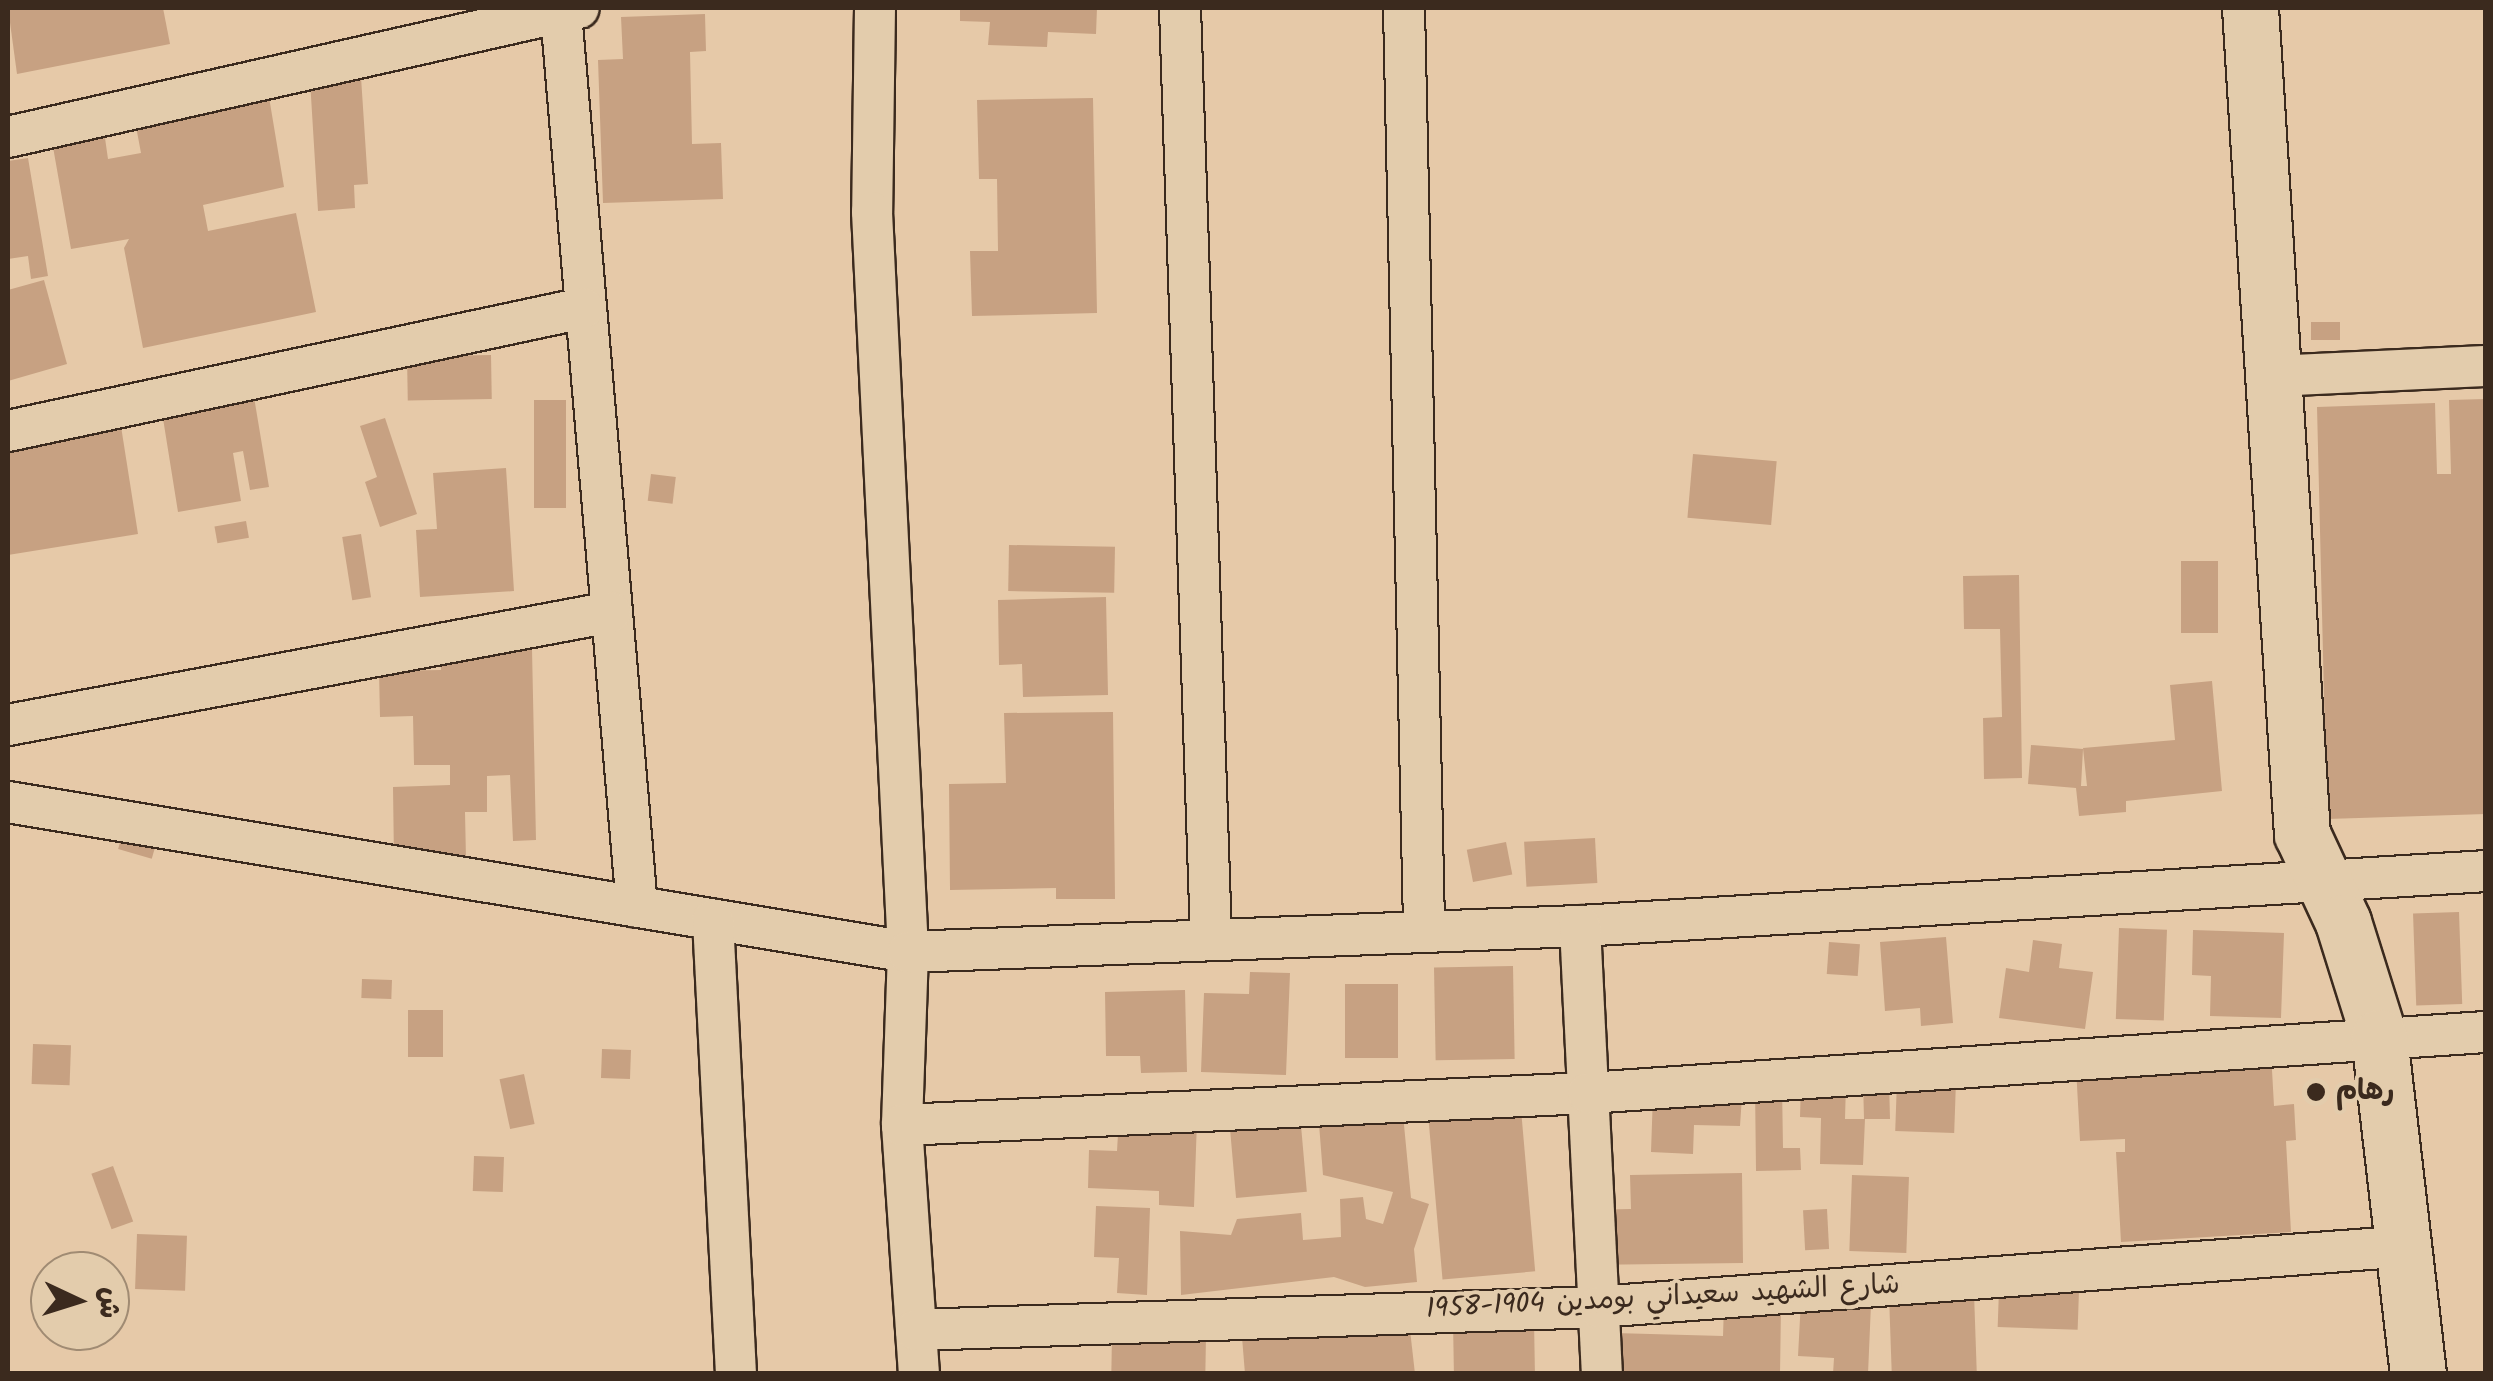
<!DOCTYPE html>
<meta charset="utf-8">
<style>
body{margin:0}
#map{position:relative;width:2493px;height:1381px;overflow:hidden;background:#e6c9a8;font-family:Kalam,"Playpen Sans Arabic",sans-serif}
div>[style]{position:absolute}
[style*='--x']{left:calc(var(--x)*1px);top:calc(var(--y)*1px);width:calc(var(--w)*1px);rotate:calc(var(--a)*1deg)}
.building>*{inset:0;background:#c7a182;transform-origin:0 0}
.roads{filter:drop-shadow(2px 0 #3b2a1e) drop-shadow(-2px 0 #3b2a1e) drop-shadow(0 2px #3b2a1e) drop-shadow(0 -2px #3b2a1e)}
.street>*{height:40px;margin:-20px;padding:0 20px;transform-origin:20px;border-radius:20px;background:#e3ccac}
.secondary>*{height:55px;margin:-27.5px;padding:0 27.5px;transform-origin:27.5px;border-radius:27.5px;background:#e3ccac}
.dots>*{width:28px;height:28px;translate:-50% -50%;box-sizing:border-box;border:5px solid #e3ccac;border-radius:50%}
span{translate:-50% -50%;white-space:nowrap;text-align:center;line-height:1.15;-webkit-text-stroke:8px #e3ccac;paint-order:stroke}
.poi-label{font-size:28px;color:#3b2a1e;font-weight:700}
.left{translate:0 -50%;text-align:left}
.street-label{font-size:28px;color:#3b2a1e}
.frame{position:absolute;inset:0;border:10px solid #3b2a1e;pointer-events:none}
.north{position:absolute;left:30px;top:1251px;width:100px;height:100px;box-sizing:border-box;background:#e3ccac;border:2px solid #a08b73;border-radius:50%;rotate:94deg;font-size:28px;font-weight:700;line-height:40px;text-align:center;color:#3b2a1e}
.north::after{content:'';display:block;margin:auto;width:35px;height:45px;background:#3b2a1e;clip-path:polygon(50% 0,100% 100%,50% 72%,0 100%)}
</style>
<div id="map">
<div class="building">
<div style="clip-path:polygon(8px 8px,163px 8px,170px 44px,17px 74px)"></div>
<div style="clip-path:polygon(960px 8px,1097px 8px,1096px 34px,1048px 32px,1047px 47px,988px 45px,990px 22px,960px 21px)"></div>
<div style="clip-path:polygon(705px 14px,706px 51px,690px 52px,692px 144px,721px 143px,723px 199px,603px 203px,598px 60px,623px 59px,621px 17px)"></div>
<div style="clip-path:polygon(361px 77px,368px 184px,354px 185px,355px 208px,318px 211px,310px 80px)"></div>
<div style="clip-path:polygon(269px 97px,284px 187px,203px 205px,208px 231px,296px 213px,316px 312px,143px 348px,124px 248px,129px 239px,71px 249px,53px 147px,105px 138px,108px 159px,141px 153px,135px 121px)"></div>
<div style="clip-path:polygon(1093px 98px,1097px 313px,972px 316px,970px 251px,998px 251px,997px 179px,979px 179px,977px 100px)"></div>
<div style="clip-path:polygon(28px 158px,48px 276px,31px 279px,28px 256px,8px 259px,8px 161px)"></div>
<div style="clip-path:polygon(44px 280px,67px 364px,8px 381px,8px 290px)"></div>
<div style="left:2311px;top:322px;width:29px;height:18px"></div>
<div style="left:491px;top:355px;width:44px;height:84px;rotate:89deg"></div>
<div style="clip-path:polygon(253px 391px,269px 487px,250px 490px,243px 451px,233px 453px,241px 501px,178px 512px,161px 406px)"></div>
<div style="clip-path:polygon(2486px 399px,2486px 814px,2327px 819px,2317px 407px,2435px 403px,2437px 474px,2451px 474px,2449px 400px)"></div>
<div style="left:534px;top:400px;width:32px;height:108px"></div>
<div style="clip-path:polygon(385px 418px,417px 514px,380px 527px,365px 482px,377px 477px,360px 426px)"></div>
<div style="clip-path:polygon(120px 420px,138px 534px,8px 555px,8px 439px)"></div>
<div style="left:1693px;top:454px;width:84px;height:64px;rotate:5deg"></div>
<div style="clip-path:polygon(506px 468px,514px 591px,420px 597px,416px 530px,437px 529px,433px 473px)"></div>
<div style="left:651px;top:474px;width:25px;height:27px;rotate:7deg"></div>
<div style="left:246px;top:521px;width:17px;height:32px;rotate:80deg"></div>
<div style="left:361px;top:534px;width:64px;height:19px;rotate:81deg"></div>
<div style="left:1009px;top:545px;width:106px;height:46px;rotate:1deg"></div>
<div style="left:2181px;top:561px;width:37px;height:72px"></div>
<div style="clip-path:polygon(2019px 575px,2022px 778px,1984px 779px,1983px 718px,2002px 717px,2000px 629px,1964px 629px,1963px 576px)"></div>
<div style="clip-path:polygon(1106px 597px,1108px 695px,1023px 697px,1022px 664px,999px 665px,998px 600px)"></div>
<div style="clip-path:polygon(532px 649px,536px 840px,513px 841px,510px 775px,487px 776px,487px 812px,465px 812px,466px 859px,394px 861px,393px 787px,450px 785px,450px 765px,414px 765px,413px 716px,380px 717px,379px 671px,441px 670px,441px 651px)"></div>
<div style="clip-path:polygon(2212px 681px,2222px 791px,2126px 801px,2126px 812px,2079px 816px,2076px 788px,2028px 784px,2031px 745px,2083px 749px,2081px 786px,2087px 786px,2083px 748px,2175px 740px,2170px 685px)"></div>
<div style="clip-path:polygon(1113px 712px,1115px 899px,1056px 899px,1056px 888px,950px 890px,949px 784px,1006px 783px,1004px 713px)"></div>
<div style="left:125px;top:825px;width:35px;height:25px;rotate:16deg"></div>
<div style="left:1595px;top:838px;width:45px;height:71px;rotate:87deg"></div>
<div style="left:1506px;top:842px;width:33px;height:40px;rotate:79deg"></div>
<div style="left:2459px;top:912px;width:92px;height:46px;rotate:88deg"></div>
<div style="left:2119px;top:928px;width:48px;height:91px;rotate:2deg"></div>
<div style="clip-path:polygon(2193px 930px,2284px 933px,2281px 1018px,2210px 1016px,2211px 976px,2192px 975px)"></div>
<div style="clip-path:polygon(1946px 937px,1953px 1023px,1921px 1026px,1920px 1008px,1885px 1011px,1880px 942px)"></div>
<div style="clip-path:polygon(2033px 940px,2062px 944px,2059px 968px,2093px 972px,2085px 1029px,1999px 1018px,2006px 968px,2029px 972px)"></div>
<div style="left:1829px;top:942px;width:31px;height:32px;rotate:4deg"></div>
<div style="left:1513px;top:966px;width:93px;height:79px;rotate:89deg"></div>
<div style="clip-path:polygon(1250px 972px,1290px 973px,1286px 1075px,1201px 1072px,1204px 993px,1249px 994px)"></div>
<div style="left:362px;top:979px;width:30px;height:19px;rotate:2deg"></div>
<div style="left:1345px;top:984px;width:53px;height:74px"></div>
<div style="clip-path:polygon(1185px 990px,1187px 1072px,1141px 1073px,1140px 1056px,1106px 1056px,1105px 992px)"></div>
<div style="left:408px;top:1010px;width:35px;height:47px"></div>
<div style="left:33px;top:1044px;width:38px;height:40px;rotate:2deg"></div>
<div style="left:602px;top:1049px;width:29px;height:29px;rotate:2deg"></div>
<div style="clip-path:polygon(2271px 1052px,2274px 1106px,2294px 1104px,2296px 1140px,2286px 1141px,2291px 1232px,2121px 1242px,2116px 1152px,2125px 1152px,2125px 1139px,2080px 1141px,2076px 1067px)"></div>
<div style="left:524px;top:1074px;width:51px;height:25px;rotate:78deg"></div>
<div style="clip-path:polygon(1863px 1080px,1889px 1080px,1890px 1119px,1865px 1119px,1863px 1165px,1820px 1164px,1821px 1118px,1800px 1117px,1801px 1082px,1846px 1083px,1845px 1119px,1864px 1119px)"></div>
<div style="left:1897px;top:1080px;width:59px;height:51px;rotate:2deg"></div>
<div style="clip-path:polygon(1782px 1085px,1783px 1148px,1800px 1148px,1801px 1170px,1756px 1171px,1755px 1086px)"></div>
<div style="clip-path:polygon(1653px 1094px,1742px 1096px,1740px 1126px,1694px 1125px,1693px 1154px,1651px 1152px)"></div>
<div style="left:1520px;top:1098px;width:174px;height:93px;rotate:85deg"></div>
<div style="clip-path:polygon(1402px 1104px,1411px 1198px,1429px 1204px,1414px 1249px,1417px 1282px,1365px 1287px,1334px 1277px,1181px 1295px,1180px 1231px,1231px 1235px,1237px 1219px,1301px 1213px,1303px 1240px,1341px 1237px,1340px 1199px,1363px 1197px,1366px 1219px,1383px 1224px,1393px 1192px,1323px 1175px,1318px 1111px)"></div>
<div style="left:1300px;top:1114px;width:78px;height:71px;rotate:85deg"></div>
<div style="clip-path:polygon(1119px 1117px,1197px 1120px,1194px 1207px,1159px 1205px,1159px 1191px,1088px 1188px,1089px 1150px,1117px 1151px)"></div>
<div style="left:474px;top:1156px;width:30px;height:35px;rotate:2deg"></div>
<div style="left:113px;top:1166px;width:59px;height:23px;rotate:70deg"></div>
<div style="clip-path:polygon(1742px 1173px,1743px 1263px,1583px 1265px,1583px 1210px,1631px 1209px,1630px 1175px)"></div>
<div style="left:1852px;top:1175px;width:57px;height:76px;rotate:2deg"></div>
<div style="clip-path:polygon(1096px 1206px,1150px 1208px,1147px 1295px,1117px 1293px,1119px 1258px,1094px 1257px)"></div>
<div style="left:1827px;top:1209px;width:40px;height:24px;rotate:87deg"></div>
<div style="left:137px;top:1234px;width:50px;height:55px;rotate:2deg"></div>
<div style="left:1999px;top:1289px;width:80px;height:38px;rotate:2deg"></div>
<div style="left:1974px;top:1293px;width:81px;height:85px;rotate:88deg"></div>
<div style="clip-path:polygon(1801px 1300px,1871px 1304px,1868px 1374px,1833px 1374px,1834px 1358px,1798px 1356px)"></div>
<div style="clip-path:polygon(1724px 1304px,1781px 1305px,1780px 1374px,1613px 1374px,1614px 1333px,1723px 1336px)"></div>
<div style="left:1534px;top:1320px;width:54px;height:81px;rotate:89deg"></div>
<div style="clip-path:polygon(1409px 1321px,1415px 1374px,1245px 1374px,1242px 1337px)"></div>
<div style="left:1112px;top:1335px;width:94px;height:39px;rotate:1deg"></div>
</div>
<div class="roads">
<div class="street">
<div style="--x:875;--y:8;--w:204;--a:90.8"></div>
<div style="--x:872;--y:212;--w:741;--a:87.21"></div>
<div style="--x:908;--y:952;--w:173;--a:92"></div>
<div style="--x:902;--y:1125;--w:250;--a:86.1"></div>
<div style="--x:1180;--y:8;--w:930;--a:88.09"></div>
<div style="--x:1404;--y:8;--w:918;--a:88.75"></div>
<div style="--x:561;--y:13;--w:897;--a:85.14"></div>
<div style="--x:8;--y:137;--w:585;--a:-12.73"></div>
<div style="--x:2272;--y:376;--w:214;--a:-2.7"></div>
<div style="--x:8;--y:431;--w:588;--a:-12.07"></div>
<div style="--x:8;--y:725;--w:613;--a:-10.61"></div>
<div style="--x:8;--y:802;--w:912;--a:9.46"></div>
<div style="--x:908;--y:952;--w:673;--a:-2.22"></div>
<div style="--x:1580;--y:926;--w:908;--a:-3.47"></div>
<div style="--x:713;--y:920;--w:455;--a:87.1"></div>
<div style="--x:1580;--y:926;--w:449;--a:87.2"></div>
<div style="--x:902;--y:1125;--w:687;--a:-2.67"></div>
<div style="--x:1588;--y:1093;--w:900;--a:-3.89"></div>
<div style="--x:916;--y:1330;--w:682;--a:-1.93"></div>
<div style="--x:1598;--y:1307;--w:813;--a:-4.3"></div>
</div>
<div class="secondary">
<div style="--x:2250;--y:8;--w:828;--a:86.4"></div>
<div style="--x:2302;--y:834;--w:97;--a:65"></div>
<div style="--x:2343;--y:922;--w:121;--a:72.6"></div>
<div style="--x:2379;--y:1037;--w:339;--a:83.4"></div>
</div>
</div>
<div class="dots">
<div style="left:2316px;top:1092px;background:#3b2a1e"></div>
</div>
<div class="poi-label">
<span class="left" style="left:2336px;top:1092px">رهام</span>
</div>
<div class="street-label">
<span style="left:1663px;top:1298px;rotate:-3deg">شارع الشهيد سعيداني بومدين 1904-1958</span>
</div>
<div class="frame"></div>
<div class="north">ش</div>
</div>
